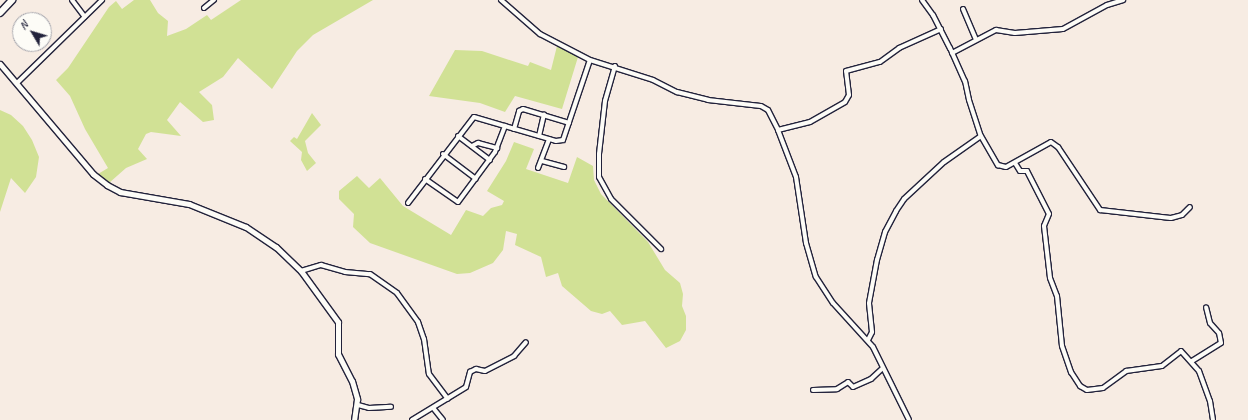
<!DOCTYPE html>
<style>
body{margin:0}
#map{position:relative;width:1248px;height:420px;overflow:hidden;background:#f7ece3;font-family:Caveat,sans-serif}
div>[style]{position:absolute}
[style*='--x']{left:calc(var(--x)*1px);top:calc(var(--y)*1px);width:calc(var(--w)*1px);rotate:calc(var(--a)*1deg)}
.green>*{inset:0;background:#d1e195}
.roads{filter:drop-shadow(1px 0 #22223b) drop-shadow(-1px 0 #22223b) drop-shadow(0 1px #22223b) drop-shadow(0 -1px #22223b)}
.minor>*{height:4px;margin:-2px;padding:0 2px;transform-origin:2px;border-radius:2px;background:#fdfcf7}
.tertiary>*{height:5px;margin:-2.5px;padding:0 2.5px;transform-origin:2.5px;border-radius:2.5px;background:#fdfcf7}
.primary>*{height:6px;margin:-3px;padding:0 3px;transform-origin:3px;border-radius:3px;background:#fdfcf7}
span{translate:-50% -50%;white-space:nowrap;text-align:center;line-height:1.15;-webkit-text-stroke:3px #fdfcf7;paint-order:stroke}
.north{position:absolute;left:12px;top:12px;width:40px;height:40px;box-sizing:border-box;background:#fdfcf7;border:1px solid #a5a5ac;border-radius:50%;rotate:308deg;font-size:11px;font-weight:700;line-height:16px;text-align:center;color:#22223b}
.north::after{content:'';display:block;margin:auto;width:14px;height:18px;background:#22223b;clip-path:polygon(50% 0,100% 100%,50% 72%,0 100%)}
</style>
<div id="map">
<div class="green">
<div style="clip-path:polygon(134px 0,150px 0,158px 13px,168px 21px,167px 36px,186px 29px,207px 15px,211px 20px,241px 0,373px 0,313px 35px,297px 51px,272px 89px,238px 58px,223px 77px,199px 92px,212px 105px,214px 120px,203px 122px,180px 102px,167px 120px,181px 136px,151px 132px,146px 134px,138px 149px,147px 159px,126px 168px,109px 183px,98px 174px,108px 168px,85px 129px,70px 96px,56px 80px,68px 68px,109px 7px,116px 1px,122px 9px)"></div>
<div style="clip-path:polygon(557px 46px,578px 57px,562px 109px,515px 96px,505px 112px,480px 103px,429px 96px,455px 50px,482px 51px,528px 66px,530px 62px,551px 70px)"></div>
<div style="clip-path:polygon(0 110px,11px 115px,23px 126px,32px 140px,39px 157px,36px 177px,25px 193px,11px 178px,0 212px)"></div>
<div style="clip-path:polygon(312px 113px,321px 125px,305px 141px,308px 153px,316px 163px,307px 171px,301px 160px,302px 152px,290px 141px,294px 137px,297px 139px)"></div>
<div style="clip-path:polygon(514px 142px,534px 149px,526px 169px,568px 183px,577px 157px,593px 166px,594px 180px,601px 194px,648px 242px,665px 270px,680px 283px,683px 294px,682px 306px,686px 316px,686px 330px,680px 341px,666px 348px,645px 321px,622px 325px,610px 311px,602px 314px,591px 311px,562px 286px,558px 273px,546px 277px,541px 257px,515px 245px,517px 234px,506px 231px,503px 250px,493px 263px,470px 273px,457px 274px,370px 243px,353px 227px,354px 214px,339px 199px,339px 191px,357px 176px,369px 188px,380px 178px,403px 206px,451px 235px,466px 210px,483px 216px,491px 208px,502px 205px,504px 201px,487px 191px,506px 161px)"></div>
</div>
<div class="roads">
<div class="minor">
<div style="--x:72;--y:0;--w:21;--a:53"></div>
<div style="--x:501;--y:0;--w:52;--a:41.1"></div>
<div style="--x:540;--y:34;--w:56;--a:27.5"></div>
<div style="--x:590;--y:60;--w:66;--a:17.6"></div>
<div style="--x:653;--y:80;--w:27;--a:27"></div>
<div style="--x:677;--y:92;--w:32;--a:14"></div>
<div style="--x:708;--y:100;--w:53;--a:6.5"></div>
<div style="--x:761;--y:106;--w:8;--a:30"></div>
<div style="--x:768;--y:110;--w:22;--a:63"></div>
<div style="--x:778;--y:130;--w:50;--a:69"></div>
<div style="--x:796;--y:177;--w:67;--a:81.4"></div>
<div style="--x:806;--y:243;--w:35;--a:74"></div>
<div style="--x:816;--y:277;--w:31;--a:57"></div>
<div style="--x:833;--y:303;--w:59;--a:47.7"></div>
<div style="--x:873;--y:347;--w:81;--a:63.7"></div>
<div style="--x:922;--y:0;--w:19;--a:54"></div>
<div style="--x:933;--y:15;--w:37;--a:63"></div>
<div style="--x:950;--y:48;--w:36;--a:66"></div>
<div style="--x:965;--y:81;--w:19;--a:78"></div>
<div style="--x:969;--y:100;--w:38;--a:72"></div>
<div style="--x:981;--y:136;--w:34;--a:60"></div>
<div style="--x:998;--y:165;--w:8;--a:14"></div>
<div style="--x:1006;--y:167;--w:51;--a:-29.1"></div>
<div style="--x:1051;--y:142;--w:9;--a:36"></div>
<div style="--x:1058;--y:147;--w:76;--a:56.3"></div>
<div style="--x:1100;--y:210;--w:71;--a:6.4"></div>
<div style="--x:1171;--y:218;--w:11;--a:-15"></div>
<div style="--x:1182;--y:215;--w:11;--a:-45"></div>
<div style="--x:204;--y:8;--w:13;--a:-39"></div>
<div style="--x:963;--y:9;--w:33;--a:67"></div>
<div style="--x:952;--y:53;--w:50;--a:-27.6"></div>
<div style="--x:996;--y:30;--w:19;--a:9"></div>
<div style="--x:1015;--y:33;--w:48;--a:-4.8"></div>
<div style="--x:1063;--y:29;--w:50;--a:-28.6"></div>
<div style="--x:1107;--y:5;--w:17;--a:-17"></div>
<div style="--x:615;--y:66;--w:36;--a:106"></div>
<div style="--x:605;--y:101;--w:53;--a:96.5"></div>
<div style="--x:599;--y:154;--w:23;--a:90"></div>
<div style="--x:599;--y:177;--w:25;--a:61"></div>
<div style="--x:611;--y:199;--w:71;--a:45"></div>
<div style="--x:17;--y:83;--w:119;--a:-44.3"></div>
<div style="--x:514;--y:129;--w:19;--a:-74"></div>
<div style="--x:519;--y:111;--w:4;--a:-27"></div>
<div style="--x:523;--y:109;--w:48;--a:16.9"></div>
<div style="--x:778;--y:130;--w:33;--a:-14"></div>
<div style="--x:810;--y:122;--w:40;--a:-29.7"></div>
<div style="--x:845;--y:102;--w:8;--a:-60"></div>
<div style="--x:849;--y:95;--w:24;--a:-97"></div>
<div style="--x:846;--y:71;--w:35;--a:-15"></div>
<div style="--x:880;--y:62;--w:24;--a:-36"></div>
<div style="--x:899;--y:48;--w:46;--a:-24.3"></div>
<div style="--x:458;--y:136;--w:40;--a:37"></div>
<div style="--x:539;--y:136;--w:22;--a:-77"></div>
<div style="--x:472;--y:146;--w:7;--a:-27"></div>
<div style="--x:478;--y:143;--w:20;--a:15"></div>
<div style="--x:443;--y:154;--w:41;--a:37.1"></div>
<div style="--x:542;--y:161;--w:23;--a:15"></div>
<div style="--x:1015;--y:163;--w:9;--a:58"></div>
<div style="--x:1020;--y:171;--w:7;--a:0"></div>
<div style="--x:1027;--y:171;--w:48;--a:62.9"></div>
<div style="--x:1049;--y:214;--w:13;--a:113"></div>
<div style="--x:1044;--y:226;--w:52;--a:83.4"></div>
<div style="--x:1050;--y:278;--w:19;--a:69"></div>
<div style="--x:1057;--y:296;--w:50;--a:84.3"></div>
<div style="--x:1062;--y:346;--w:28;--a:71"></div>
<div style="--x:1071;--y:372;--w:17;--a:57"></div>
<div style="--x:1080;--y:386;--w:8;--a:30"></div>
<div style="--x:1087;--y:390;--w:16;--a:-7"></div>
<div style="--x:1103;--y:388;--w:29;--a:-36"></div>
<div style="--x:1126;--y:371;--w:36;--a:-8"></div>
<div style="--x:1162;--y:366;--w:24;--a:-38"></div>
<div style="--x:1181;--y:351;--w:27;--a:48"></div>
<div style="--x:1199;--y:371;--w:32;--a:70"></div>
<div style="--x:1210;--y:401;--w:19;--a:81"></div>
<div style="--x:538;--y:168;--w:31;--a:-69"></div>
<div style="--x:425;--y:179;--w:40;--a:34.9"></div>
<div style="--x:458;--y:202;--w:62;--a:-53.5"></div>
<div style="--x:495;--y:152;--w:28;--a:-69"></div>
<div style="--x:408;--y:203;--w:108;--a:-52.5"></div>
<div style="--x:474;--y:117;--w:85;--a:16.3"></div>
<div style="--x:556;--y:141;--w:7;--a:-8"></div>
<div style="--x:563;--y:140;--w:84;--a:-71.4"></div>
<div style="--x:301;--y:271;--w:21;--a:-17"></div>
<div style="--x:321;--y:265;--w:25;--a:16"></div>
<div style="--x:345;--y:272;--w:25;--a:5"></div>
<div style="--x:370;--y:274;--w:33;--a:35"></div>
<div style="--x:397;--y:293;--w:36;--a:54"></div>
<div style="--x:418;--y:322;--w:18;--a:71"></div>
<div style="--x:424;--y:339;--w:35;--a:82"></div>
<div style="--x:429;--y:374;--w:31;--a:53"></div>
<div style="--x:868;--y:340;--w:9;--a:-63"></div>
<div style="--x:872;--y:332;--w:29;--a:-96"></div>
<div style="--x:869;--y:303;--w:44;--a:-79.5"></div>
<div style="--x:877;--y:260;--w:29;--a:-74"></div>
<div style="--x:885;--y:232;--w:24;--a:-62"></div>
<div style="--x:896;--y:211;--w:14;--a:-56"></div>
<div style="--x:904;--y:199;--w:54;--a:-42.8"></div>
<div style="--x:944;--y:162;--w:45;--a:-35.1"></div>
<div style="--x:1192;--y:361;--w:34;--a:-32"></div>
<div style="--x:1221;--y:343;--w:10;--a:-101"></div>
<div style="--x:1219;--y:333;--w:13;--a:-132"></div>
<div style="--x:1210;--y:323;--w:16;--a:-104"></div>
<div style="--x:813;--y:390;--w:24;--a:-2"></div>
<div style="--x:837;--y:389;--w:13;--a:-32"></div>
<div style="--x:848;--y:382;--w:7;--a:45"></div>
<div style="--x:853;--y:387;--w:20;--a:-24"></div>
<div style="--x:871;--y:379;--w:16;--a:-43"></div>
<div style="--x:358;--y:405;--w:11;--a:15"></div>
<div style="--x:369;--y:408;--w:22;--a:-3"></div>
<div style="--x:434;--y:409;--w:14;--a:51"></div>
<div style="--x:412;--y:420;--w:63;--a:-31.4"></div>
<div style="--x:466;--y:387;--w:16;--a:-75"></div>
<div style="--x:470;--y:372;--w:7;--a:-27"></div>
<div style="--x:476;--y:369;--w:9;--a:13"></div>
<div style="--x:485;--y:371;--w:33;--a:-27"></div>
<div style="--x:514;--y:356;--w:18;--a:-49"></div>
</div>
<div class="tertiary">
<div style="--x:0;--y:64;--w:144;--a:49.8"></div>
<div style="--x:93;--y:174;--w:18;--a:38"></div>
<div style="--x:107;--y:185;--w:15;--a:28"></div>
<div style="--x:120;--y:192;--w:70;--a:9.9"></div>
<div style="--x:189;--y:204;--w:61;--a:22"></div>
<div style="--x:246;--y:227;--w:36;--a:34"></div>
<div style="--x:276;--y:247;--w:35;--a:44"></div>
<div style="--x:301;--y:271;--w:63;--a:54"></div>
<div style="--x:338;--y:322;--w:32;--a:90"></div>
<div style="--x:338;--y:354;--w:30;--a:63"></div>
<div style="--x:352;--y:381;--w:19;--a:74"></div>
<div style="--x:357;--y:399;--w:21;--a:98"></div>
</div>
<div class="primary">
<div style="--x:0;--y:13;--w:18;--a:-47"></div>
</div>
</div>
<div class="north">N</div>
</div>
